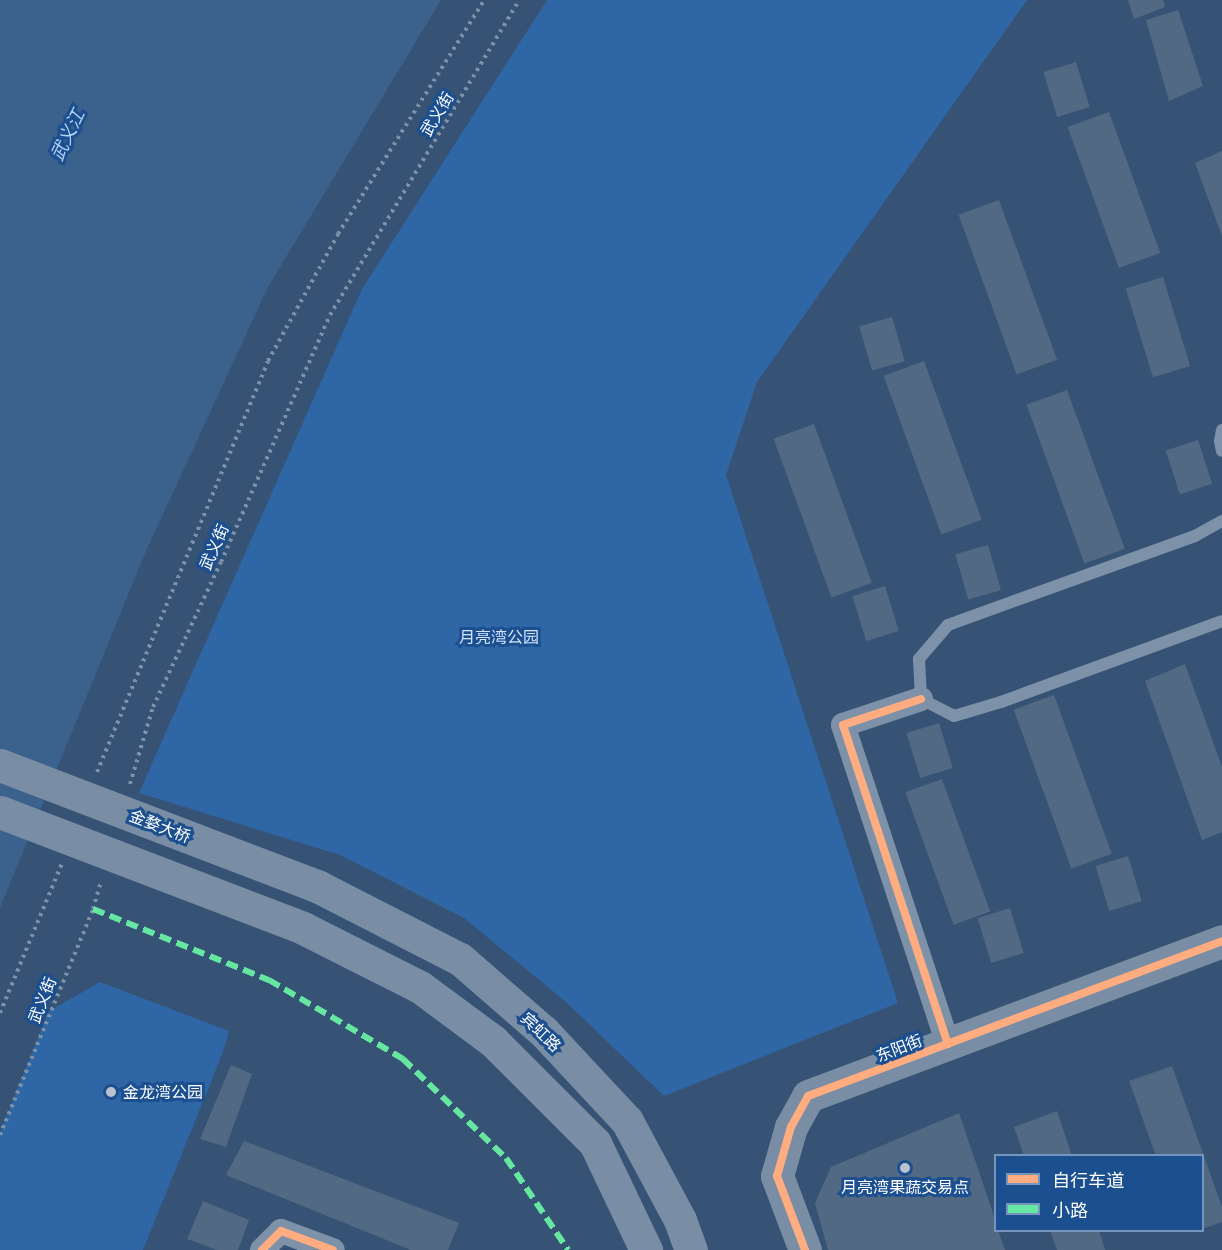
<!DOCTYPE html>
<meta charset="utf-8">
<style>
body{margin:0}
#map{position:relative;width:1222px;height:1250px;overflow:hidden;background:#365274;font-family:Commissioner,"Noto Sans SC",sans-serif}
div>[style]{position:absolute}
[style*='--x']{left:calc(var(--x)*1px);top:calc(var(--y)*1px);width:calc(var(--w)*1px);rotate:calc(var(--a)*1deg)}
.green>*{inset:0;background:#2f66a5}
.water>*{inset:0;background:#3b618d}
.building>*{inset:0;background:#526984;transform-origin:0 0}
.path>*{height:4px;margin-top:-2px;transform-origin:0;background:repeating-linear-gradient(90deg,#7d92a8 0 3px,transparent 0 7.5px)}
.lane>*{height:12px;margin:-6px;padding:0 6px;transform-origin:6px;border-radius:6px;background:#7d92a8}
.street>*{height:24px;margin:-12px;padding:0 12px;transform-origin:12px;border-radius:12px;background:#7d92a8}
.secondary>*{height:33px;margin:-16.5px;padding:0 16.5px;transform-origin:16.5px;border-radius:16.5px;background:#798da4}
.quiet>*{height:6px;margin-top:-3px;transform-origin:0;background:repeating-linear-gradient(90deg,#66e7a1 0 12px,transparent 0 18px)}
.cycleway>*{height:8px;margin:-4px;padding:0 4px;transform-origin:4px;border-radius:4px;background:#ffac80}
.dots>*{width:16px;height:16px;translate:-50% -50%;box-sizing:border-box;border:3px solid #1b4f8f;border-radius:50%}
span{translate:-50% -50%;white-space:nowrap;text-align:center;line-height:1.15;-webkit-text-stroke:6px #1b4f8f;paint-order:stroke}
.street-label{font-size:16px;color:#fff}
.park-label{font-size:16px;color:#cfe3fa}
.poi-label{font-size:16px;color:#fff}
.left{translate:0 -50%;text-align:left}
.water-label{font-size:18px;color:#b5d3f5;font-style:italic}
.legend{position:absolute;left:994px;top:1154px;width:210px;height:78px;box-sizing:border-box;background:#1b4f8f;border:2px solid #7695bc;margin:0;padding:8px 10px;list-style:none;font-size:18px;color:#fff}
.legend li{display:flex;align-items:center;gap:12px;height:30px}
.legend b{width:30px;border:2px solid #7695bc}
</style>
<div id="map">
<div class="green">
<div style="clip-path:polygon(547px 0,1027px 0,757px 382px,726px 475px,898px 1003px,664px 1096px,566px 1002px,464px 918px,340px 855px,139px 793px,362px 289px)"></div>
<div style="clip-path:polygon(100px 982px,229px 1031px,223px 1052px,143px 1250px,0 1250px,0 1132px,49px 1011px)"></div>
</div>
<div class="water">
<div style="clip-path:polygon(0 0,441px 0,268px 287px,146px 551px,0 908px)"></div>
</div>
<div class="building">
<div style="clip-path:polygon(1128px 0,1163px 0,1165px 7px,1134px 19px)"></div>
<div style="clip-path:polygon(1178px 10px,1203px 86px,1169px 101px,1146px 20px)"></div>
<div style="left:1076px;top:62px;width:47px;height:34px;rotate:73deg"></div>
<div style="left:1109px;top:112px;width:150px;height:44px;rotate:70deg"></div>
<div style="clip-path:polygon(1222px 151px,1222px 236px,1195px 163px)"></div>
<div style="left:999px;top:200px;width:170px;height:43px;rotate:70deg"></div>
<div style="left:1163px;top:277px;width:93px;height:39px;rotate:73deg"></div>
<div style="left:892px;top:317px;width:46px;height:34px;rotate:74deg"></div>
<div style="left:924px;top:361px;width:169px;height:43px;rotate:70deg"></div>
<div style="left:1067px;top:390px;width:169px;height:43px;rotate:70deg"></div>
<div style="left:814px;top:424px;width:169px;height:43px;rotate:70deg"></div>
<div style="left:1198px;top:440px;width:46px;height:34px;rotate:72deg"></div>
<div style="left:988px;top:545px;width:47px;height:34px;rotate:74deg"></div>
<div style="left:885px;top:586px;width:47px;height:34px;rotate:73deg"></div>
<div style="clip-path:polygon(1185px 664px,1222px 767px,1222px 832px,1202px 840px,1145px 681px)"></div>
<div style="left:1054px;top:695px;width:169px;height:43px;rotate:70deg"></div>
<div style="left:939px;top:723px;width:47px;height:34px;rotate:73deg"></div>
<div style="left:942px;top:779px;width:141px;height:39px;rotate:70deg"></div>
<div style="left:1128px;top:856px;width:47px;height:34px;rotate:73deg"></div>
<div style="left:1010px;top:908px;width:47px;height:34px;rotate:73deg"></div>
<div style="clip-path:polygon(231px 1065px,252px 1074px,226px 1147px,200px 1139px)"></div>
<div style="clip-path:polygon(1172px 1066px,1222px 1207px,1222px 1222px,1202px 1229px,1202px 1156px,1156px 1156px,1129px 1081px)"></div>
<div style="clip-path:polygon(1057px 1111px,1072px 1156px,1024px 1156px,1014px 1127px)"></div>
<div style="clip-path:polygon(959px 1113px,996px 1222px,996px 1230px,998px 1230px,1005px 1250px,828px 1250px,815px 1203px,831px 1167px)"></div>
<div style="clip-path:polygon(244px 1141px,459px 1223px,448px 1250px,411px 1250px,226px 1175px)"></div>
<div style="clip-path:polygon(203px 1201px,249px 1220px,238px 1250px,217px 1250px,187px 1239px)"></div>
<div style="clip-path:polygon(1050px 1230px,1099px 1230px,1105px 1250px,1057px 1250px)"></div>
</div>
<div class="path">
<div style="--x:97;--y:772;--w:445;--a:-67.4"></div>
<div style="--x:268;--y:361;--w:145;--a:-61.1"></div>
<div style="--x:338;--y:234;--w:276;--a:-58"></div>
<div style="--x:130;--y:784;--w:80;--a:-73.4"></div>
<div style="--x:153;--y:707;--w:160;--a:-64.9"></div>
<div style="--x:221;--y:562;--w:270;--a:-66.2"></div>
<div style="--x:330;--y:315;--w:367;--a:-59"></div>
<div style="--x:0;--y:1013;--w:162;--a:-67.5"></div>
<div style="--x:0;--y:1135;--w:244;--a:-67.6"></div>
<div style="--x:93;--y:909;--w:29;--a:-74"></div>
</div>
<div class="lane">
<div style="--x:1222;--y:430;--w:11;--a:100"></div>
<div style="--x:1220;--y:441;--w:10;--a:79"></div>
<div style="--x:1222;--y:521;--w:31;--a:151"></div>
<div style="--x:1195;--y:536;--w:263;--a:160.2"></div>
<div style="--x:948;--y:625;--w:45;--a:130.5"></div>
<div style="--x:919;--y:659;--w:40;--a:87.1"></div>
<div style="--x:921;--y:699;--w:37;--a:27"></div>
<div style="--x:954;--y:716;--w:49;--a:-16.6"></div>
<div style="--x:1001;--y:702;--w:235;--a:-20.1"></div>
</div>
<div class="street">
<div style="--x:921;--y:699;--w:82;--a:161.6"></div>
<div style="--x:843;--y:725;--w:336;--a:71.8"></div>
<div style="--x:262;--y:1250;--w:27;--a:-45"></div>
<div style="--x:281;--y:1231;--w:55;--a:20.1"></div>
</div>
<div class="secondary">
<div style="--x:0;--y:765;--w:342;--a:20.9"></div>
<div style="--x:319;--y:887;--w:158;--a:27.1"></div>
<div style="--x:460;--y:959;--w:111;--a:41"></div>
<div style="--x:544;--y:1032;--w:122;--a:47"></div>
<div style="--x:627;--y:1121;--w:112;--a:61.8"></div>
<div style="--x:680;--y:1220;--w:32;--a:70"></div>
<div style="--x:0;--y:812;--w:324;--a:20.9"></div>
<div style="--x:303;--y:928;--w:131;--a:26.8"></div>
<div style="--x:420;--y:987;--w:91;--a:36.5"></div>
<div style="--x:493;--y:1041;--w:144;--a:45"></div>
<div style="--x:595;--y:1143;--w:119;--a:64.5"></div>
<div style="--x:805;--y:1250;--w:79;--a:-110.7"></div>
<div style="--x:777;--y:1176;--w:51;--a:-74.1"></div>
<div style="--x:791;--y:1127;--w:35;--a:-61"></div>
<div style="--x:808;--y:1096;--w:442;--a:-20.5"></div>
</div>
<div class="quiet">
<div style="--x:93;--y:909;--w:190;--a:22"></div>
<div style="--x:269;--y:980;--w:156;--a:30.5"></div>
<div style="--x:403;--y:1059;--w:143;--a:43.9"></div>
<div style="--x:506;--y:1158;--w:111;--a:56"></div>
</div>
<div class="cycleway">
<div style="--x:921;--y:699;--w:82;--a:161.6"></div>
<div style="--x:843;--y:725;--w:336;--a:71.8"></div>
<div style="--x:262;--y:1250;--w:27;--a:-45"></div>
<div style="--x:281;--y:1231;--w:55;--a:20.1"></div>
<div style="--x:805;--y:1250;--w:79;--a:-110.7"></div>
<div style="--x:777;--y:1176;--w:51;--a:-74.1"></div>
<div style="--x:791;--y:1127;--w:35;--a:-61"></div>
<div style="--x:808;--y:1096;--w:442;--a:-20.5"></div>
</div>
<div class="dots">
<div style="left:111px;top:1092px;background:#b9c2ce"></div>
<div style="left:905px;top:1168px;background:#b9c2ce"></div>
</div>
<div class="street-label">
<span style="left:437px;top:114px;rotate:-59deg">武义街</span>
<span style="left:214px;top:547px;rotate:-66deg">武义街</span>
<span style="left:160px;top:826px;rotate:21deg">金婺大桥</span>
<span style="left:42px;top:1000px;rotate:-68deg">武义街</span>
<span style="left:541px;top:1032px;rotate:44deg">宾虹路</span>
<span style="left:899px;top:1048px;rotate:-21deg">东阳街</span>
</div>
<div class="park-label">
<span style="left:499px;top:637px">月亮湾公园</span>
</div>
<div class="poi-label">
<span class="left" style="left:123px;top:1092px">金龙湾公园</span>
<span style="left:905px;top:1187px">月亮湾果蔬交易点</span>
</div>
<div class="water-label">
<span style="left:67px;top:135px;rotate:-64deg">武义江</span>
</div>
<ul class="legend">
<li><b style="height:8px;background:#ffac80"></b>自行车道</li>
<li><b style="height:8px;background:#66e7a1"></b>小路</li>
</ul>
</div>
